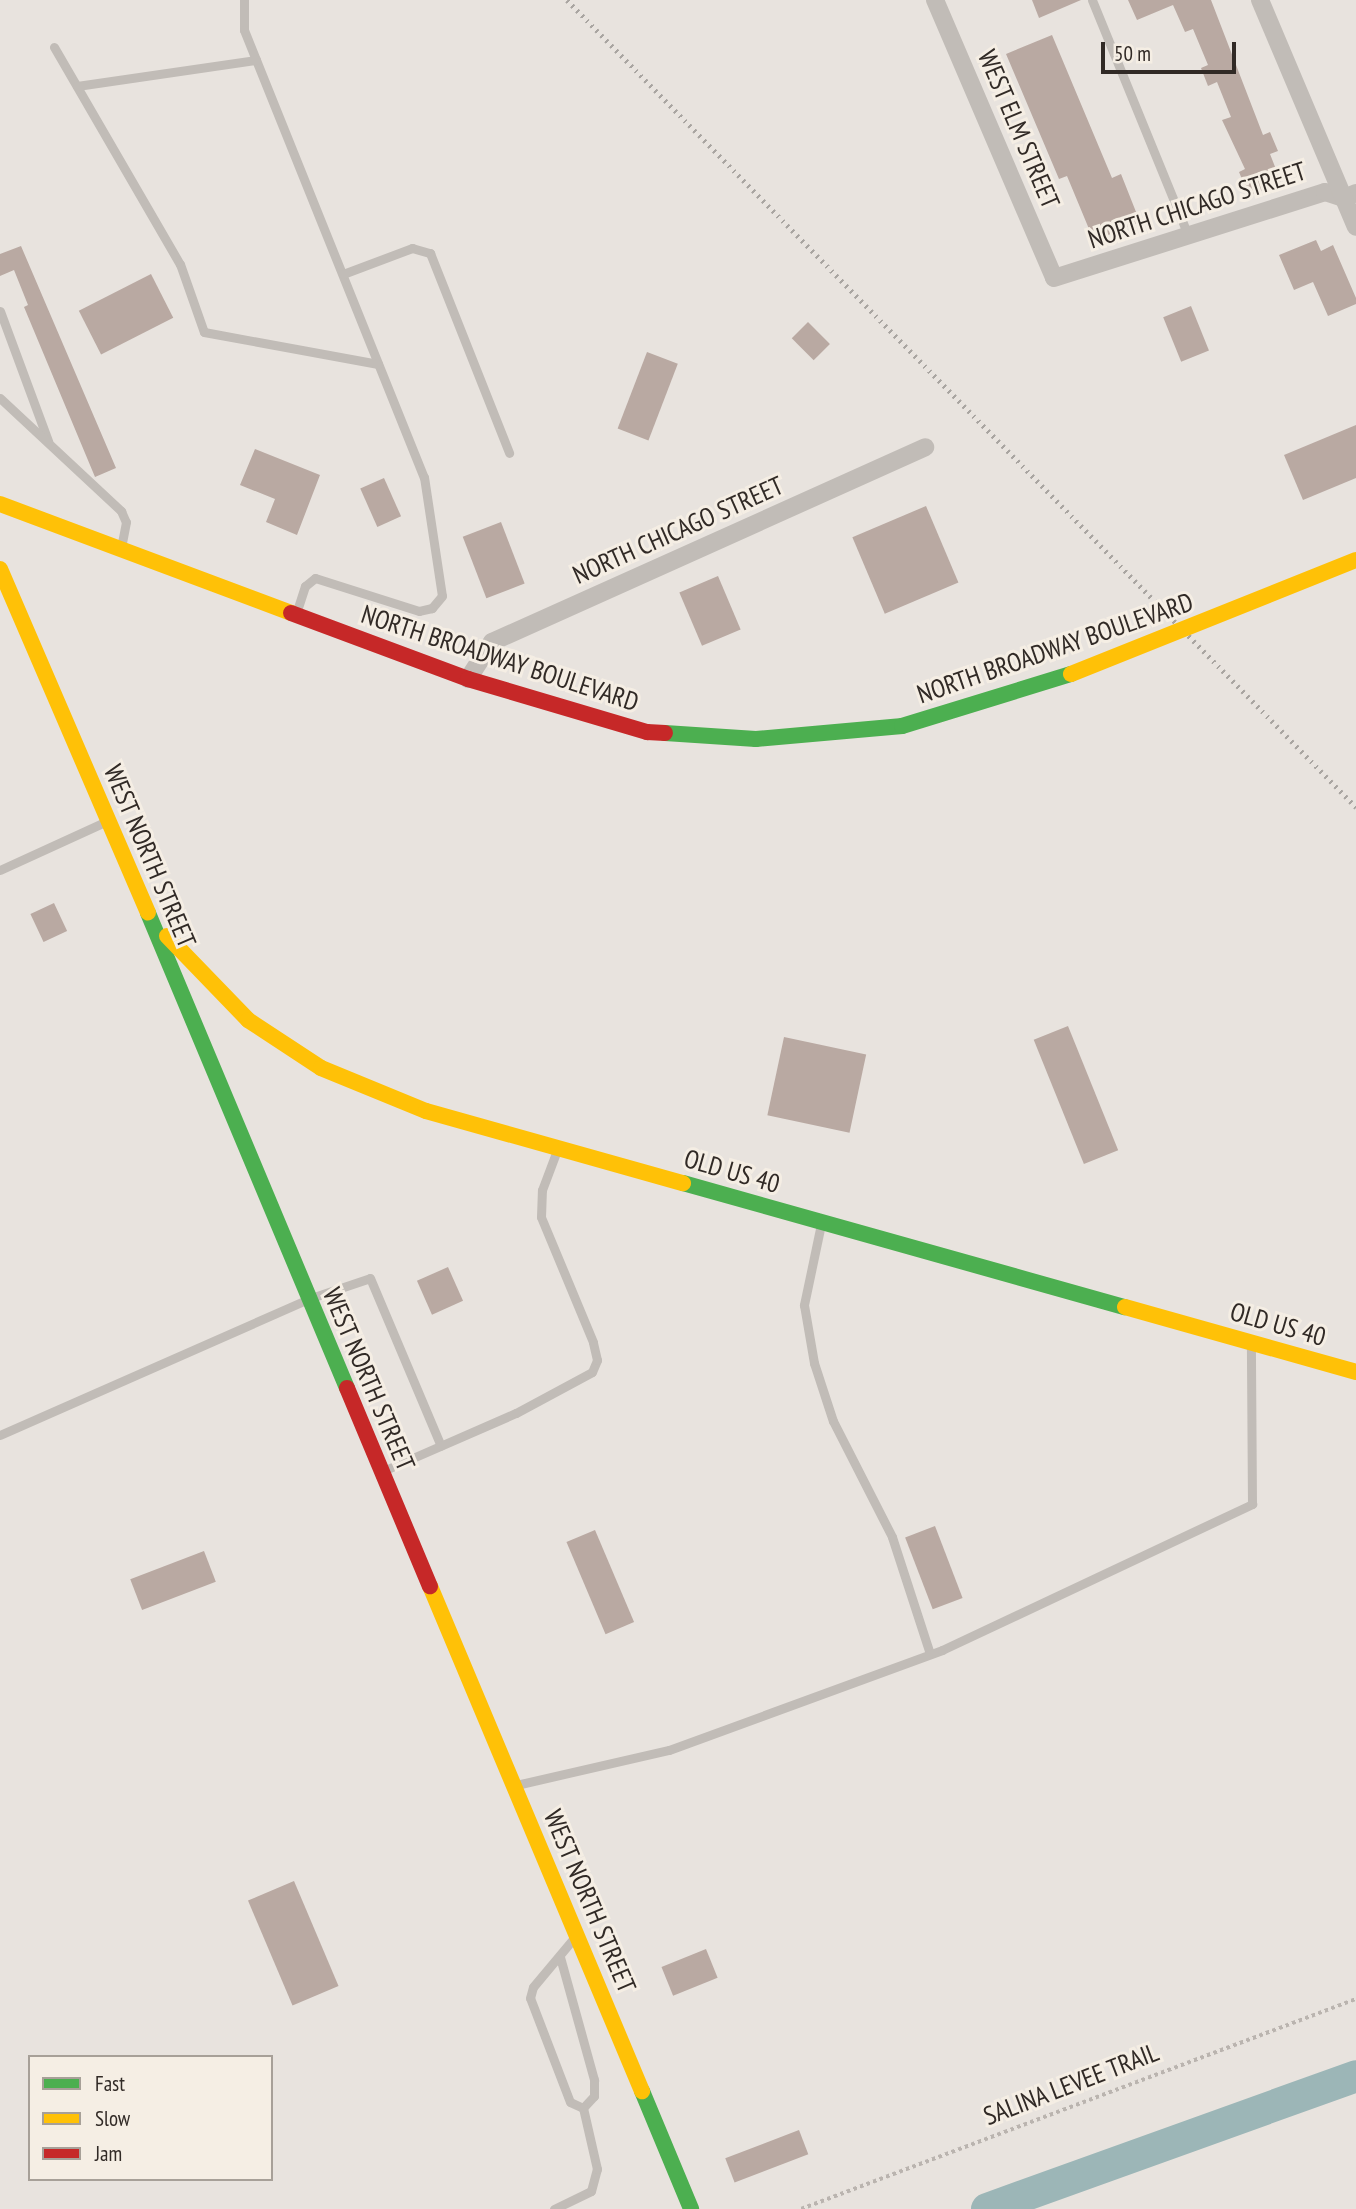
<!DOCTYPE html>
<style>
body{margin:0}
#map{position:relative;width:1356px;height:2209px;overflow:hidden;background:#e8e3de;font-family:"PT Sans Narrow",sans-serif}
div>[style]{position:absolute}
[style*='--x']{left:calc(var(--x)*1px);top:calc(var(--y)*1px);width:calc(var(--w)*1px);rotate:calc(var(--a)*1deg)}
.river>*{height:32px;margin:-16px;padding:0 16px;transform-origin:16px;border-radius:16px;background:#9cb6b7}
.building>*{inset:0;background:#b9a9a2;transform-origin:0 0}
.path>*{height:3.5px;margin-top:-1.75px;transform-origin:0;background:repeating-linear-gradient(90deg,#bab4af 0 3.5px,transparent 0 7px)}
.lane>*{height:9px;margin:-4.5px;padding:0 4.5px;transform-origin:4.5px;border-radius:4.5px;background:#c1bcb7}
.street>*{height:18px;margin:-9px;padding:0 9px;transform-origin:9px;border-radius:9px;background:#c1bcb7}
.fast>*{height:16px;margin:-8px;padding:0 8px;transform-origin:8px;border-radius:8px;background:#4caf50}
.slow>*{height:16px;margin:-8px;padding:0 8px;transform-origin:8px;border-radius:8px;background:#ffc107}
.jam>*{height:16px;margin:-8px;padding:0 8px;transform-origin:8px;border-radius:8px;background:#c62828}
.rail>*{height:5px;margin-top:-2.5px;transform-origin:0;background:repeating-linear-gradient(90deg,#a9a5a1 0 2px,transparent 0 7px)}
.slow-bridge>*{height:16px;margin:-8px;padding:0 8px;transform-origin:8px;border-radius:8px;background:#ffc107}
span{translate:-50% -50%;white-space:nowrap;text-align:center;line-height:1.15;-webkit-text-stroke:6px #f5eee4;paint-order:stroke}
.street-label{font-size:26px;color:#312a26}
.legend{position:absolute;left:28px;top:2055px;width:245px;height:126px;box-sizing:border-box;background:#f5eee4;border:2px solid #a7a098;margin:0;padding:9px 12px;list-style:none;font-size:21px;color:#312a26}
.legend li{display:flex;align-items:center;gap:14px;height:35px}
.legend b{width:35px;border:2px solid #a7a098}
.scale{position:absolute;left:1101px;top:42px;width:135px;height:32px;box-sizing:border-box;border:4px solid #312a26;border-top:0;padding-left:9px;font-size:21px;line-height:24px;white-space:nowrap;color:#312a26;-webkit-text-stroke:5px #f5eee4;paint-order:stroke}
</style>
<div id="map">
<div class="river">
<div style="--x:987;--y:2209;--w:392;--a:-19.8"></div>
</div>
<div class="building">
<div style="clip-path:polygon(1032px 0,1081px 0,1039px 18px)"></div>
<div style="clip-path:polygon(1128px 0,1211px 0,1263px 135px,1270px 132px,1278px 151px,1270px 154px,1281px 182px,1249px 196px,1239px 172px,1245px 169px,1222px 120px,1231px 117px,1217px 82px,1208px 86px,1201px 68px,1208px 65px,1193px 29px,1185px 32px,1173px 5px,1137px 20px)"></div>
<div style="clip-path:polygon(1052px 35px,1112px 178px,1121px 174px,1140px 222px,1094px 241px,1067px 176px,1059px 179px,1006px 54px)"></div>
<div style="clip-path:polygon(1316px 240px,1321px 251px,1333px 245px,1356px 298px,1356px 304px,1328px 316px,1313px 282px,1294px 290px,1279px 255px)"></div>
<div style="clip-path:polygon(21px 246px,116px 468px,95px 477px,24px 307px,28px 305px,14px 270px,0 276px,0 254px)"></div>
<div style="left:151px;top:274px;width:49px;height:81px;rotate:63deg"></div>
<div style="left:1191px;top:306px;width:48px;height:30px;rotate:68deg"></div>
<div style="left:808px;top:322px;width:31px;height:23px;rotate:45deg"></div>
<div style="left:647px;top:352px;width:33px;height:82px;rotate:21deg"></div>
<div style="clip-path:polygon(1356px 425px,1356px 478px,1303px 500px,1284px 455px)"></div>
<div style="clip-path:polygon(255px 449px,320px 475px,297px 535px,266px 522px,275px 499px,240px 485px)"></div>
<div style="left:384px;top:478px;width:42px;height:26px;rotate:66deg"></div>
<div style="left:926px;top:506px;width:83px;height:80px;rotate:67deg"></div>
<div style="left:501px;top:522px;width:66px;height:41px;rotate:69deg"></div>
<div style="left:718px;top:576px;width:58px;height:42px;rotate:67deg"></div>
<div style="left:54px;top:903px;width:31px;height:26px;rotate:65deg"></div>
<div style="left:1068px;top:1026px;width:134px;height:37px;rotate:68deg"></div>
<div style="left:784px;top:1037px;width:84px;height:80px;rotate:12deg"></div>
<div style="left:448px;top:1267px;width:37px;height:34px;rotate:66deg"></div>
<div style="left:935px;top:1526px;width:77px;height:32px;rotate:69deg"></div>
<div style="left:595px;top:1530px;width:100px;height:31px;rotate:67deg"></div>
<div style="left:204px;top:1551px;width:33px;height:79px;rotate:69deg"></div>
<div style="left:294px;top:1881px;width:114px;height:50px;rotate:67deg"></div>
<div style="left:706px;top:1949px;width:31px;height:48px;rotate:68deg"></div>
<div style="left:799px;top:2130px;width:26px;height:79px;rotate:69deg"></div>
</div>
<div class="path">
<div style="--x:801;--y:2209;--w:593;--a:-20.73"></div>
</div>
<div class="lane">
<div style="--x:244;--y:0;--w:30;--a:90"></div>
<div style="--x:244;--y:30;--w:482;--a:68.1"></div>
<div style="--x:424;--y:477;--w:120;--a:81.4"></div>
<div style="--x:442;--y:596;--w:16;--a:130"></div>
<div style="--x:432;--y:608;--w:13;--a:167"></div>
<div style="--x:419;--y:611;--w:109;--a:-162.4"></div>
<div style="--x:315;--y:578;--w:13;--a:141"></div>
<div style="--x:305;--y:586;--w:28;--a:108"></div>
<div style="--x:1092;--y:0;--w:254;--a:67.8"></div>
<div style="--x:54;--y:47;--w:251;--a:59.9"></div>
<div style="--x:180;--y:264;--w:72;--a:70.6"></div>
<div style="--x:204;--y:332;--w:177;--a:10.4"></div>
<div style="--x:77;--y:86;--w:181;--a:-8.3"></div>
<div style="--x:343;--y:274;--w:74;--a:-20.6"></div>
<div style="--x:412;--y:248;--w:19;--a:16"></div>
<div style="--x:430;--y:253;--w:215;--a:68.4"></div>
<div style="--x:0;--y:311;--w:139;--a:69.7"></div>
<div style="--x:0;--y:398;--w:166;--a:43"></div>
<div style="--x:121;--y:511;--w:12;--a:66"></div>
<div style="--x:126;--y:522;--w:26;--a:101"></div>
<div style="--x:0;--y:870;--w:118;--a:-24.6"></div>
<div style="--x:821;--y:1224;--w:83;--a:101.9"></div>
<div style="--x:804;--y:1305;--w:59;--a:80.2"></div>
<div style="--x:814;--y:1363;--w:61;--a:71.9"></div>
<div style="--x:833;--y:1421;--w:130;--a:63"></div>
<div style="--x:892;--y:1537;--w:123;--a:72"></div>
<div style="--x:0;--y:1435;--w:337;--a:-23.8"></div>
<div style="--x:308;--y:1299;--w:65;--a:-18.7"></div>
<div style="--x:370;--y:1278;--w:182;--a:67.1"></div>
<div style="--x:383;--y:1471;--w:145;--a:-23.6"></div>
<div style="--x:516;--y:1413;--w:86;--a:-28.3"></div>
<div style="--x:592;--y:1372;--w:13;--a:-67"></div>
<div style="--x:597;--y:1360;--w:18;--a:-103"></div>
<div style="--x:593;--y:1342;--w:135;--a:-112.6"></div>
<div style="--x:541;--y:1217;--w:27;--a:-88"></div>
<div style="--x:542;--y:1190;--w:43;--a:-69.4"></div>
<div style="--x:516;--y:1785;--w:157;--a:-12.9"></div>
<div style="--x:669;--y:1750;--w:291;--a:-20.1"></div>
<div style="--x:942;--y:1650;--w:343;--a:-25.2"></div>
<div style="--x:1252;--y:1504;--w:158;--a:-90.4"></div>
<div style="--x:560;--y:1957;--w:128;--a:74.5"></div>
<div style="--x:594;--y:2080;--w:16;--a:90"></div>
<div style="--x:594;--y:2096;--w:16;--a:133"></div>
<div style="--x:583;--y:2108;--w:14;--a:-155"></div>
<div style="--x:570;--y:2102;--w:111;--a:-111"></div>
<div style="--x:530;--y:1998;--w:11;--a:-75"></div>
<div style="--x:533;--y:1987;--w:64;--a:-50.1"></div>
<div style="--x:554;--y:2209;--w:41;--a:-25.9"></div>
<div style="--x:591;--y:2191;--w:23;--a:-75"></div>
<div style="--x:597;--y:2169;--w:63;--a:-102.9"></div>
</div>
<div class="street">
<div style="--x:935;--y:0;--w:302;--a:66.8"></div>
<div style="--x:1054;--y:278;--w:284;--a:-17.6"></div>
<div style="--x:1325;--y:192;--w:20;--a:18"></div>
<div style="--x:1344;--y:198;--w:13;--a:-23"></div>
<div style="--x:1260;--y:0;--w:246;--a:67.1"></div>
<div style="--x:468;--y:679;--w:44;--a:-57"></div>
<div style="--x:492;--y:642;--w:475;--a:-24.2"></div>
</div>
<div class="fast">
<div style="--x:665;--y:733;--w:91;--a:3.8"></div>
<div style="--x:756;--y:739;--w:147;--a:-5.1"></div>
<div style="--x:902;--y:726;--w:177;--a:-17.1"></div>
<div style="--x:148;--y:913;--w:515;--a:67.27"></div>
<div style="--x:683;--y:1183;--w:459;--a:15.7"></div>
<div style="--x:642;--y:2091;--w:128;--a:67.4"></div>
</div>
<div class="slow">
<div style="--x:0;--y:504;--w:311;--a:20.5"></div>
<div style="--x:0;--y:569;--w:374;--a:66.7"></div>
<div style="--x:167;--y:936;--w:117;--a:46"></div>
<div style="--x:248;--y:1020;--w:87;--a:33.3"></div>
<div style="--x:321;--y:1068;--w:113;--a:22.3"></div>
<div style="--x:426;--y:1111;--w:267;--a:15.7"></div>
<div style="--x:1125;--y:1307;--w:240;--a:15.7"></div>
<div style="--x:430;--y:1586;--w:548;--a:67.23"></div>
</div>
<div class="jam">
<div style="--x:291;--y:613;--w:189;--a:20.4"></div>
<div style="--x:468;--y:679;--w:187;--a:16.5"></div>
<div style="--x:647;--y:732;--w:18;--a:3"></div>
<div style="--x:347;--y:1388;--w:215;--a:67.3"></div>
</div>
<div class="rail">
<div style="--x:567;--y:0;--w:1129;--a:45.65"></div>
</div>
<div class="slow-bridge">
<div style="--x:1071;--y:674;--w:307;--a:-21.8"></div>
</div>
<div class="street-label">
<span style="left:1019px;top:129px;rotate:67deg">WEST ELM STREET</span>
<span style="left:1197px;top:205px;rotate:-18deg">NORTH CHICAGO STREET</span>
<span style="left:678px;top:530px;rotate:-24deg">NORTH CHICAGO STREET</span>
<span style="left:1055px;top:648px;rotate:-19deg">NORTH BROADWAY BOULEVARD</span>
<span style="left:500px;top:658px;rotate:18deg">NORTH BROADWAY BOULEVARD</span>
<span style="left:150px;top:856px;rotate:67deg">WEST NORTH STREET</span>
<span style="left:732px;top:1171px;rotate:16deg">OLD US 40</span>
<span style="left:1278px;top:1324px;rotate:16deg">OLD US 40</span>
<span style="left:369px;top:1379px;rotate:67deg">WEST NORTH STREET</span>
<span style="left:590px;top:1901px;rotate:67deg">WEST NORTH STREET</span>
<span style="left:1071px;top:2084px;rotate:-21deg">SALINA LEVEE TRAIL</span>
</div>
<ul class="legend">
<li><b style="height:9px;background:#4caf50"></b>Fast</li>
<li><b style="height:9px;background:#ffc107"></b>Slow</li>
<li><b style="height:9px;background:#c62828"></b>Jam</li>
</ul>
<div class="scale">50 m</div>
</div>
